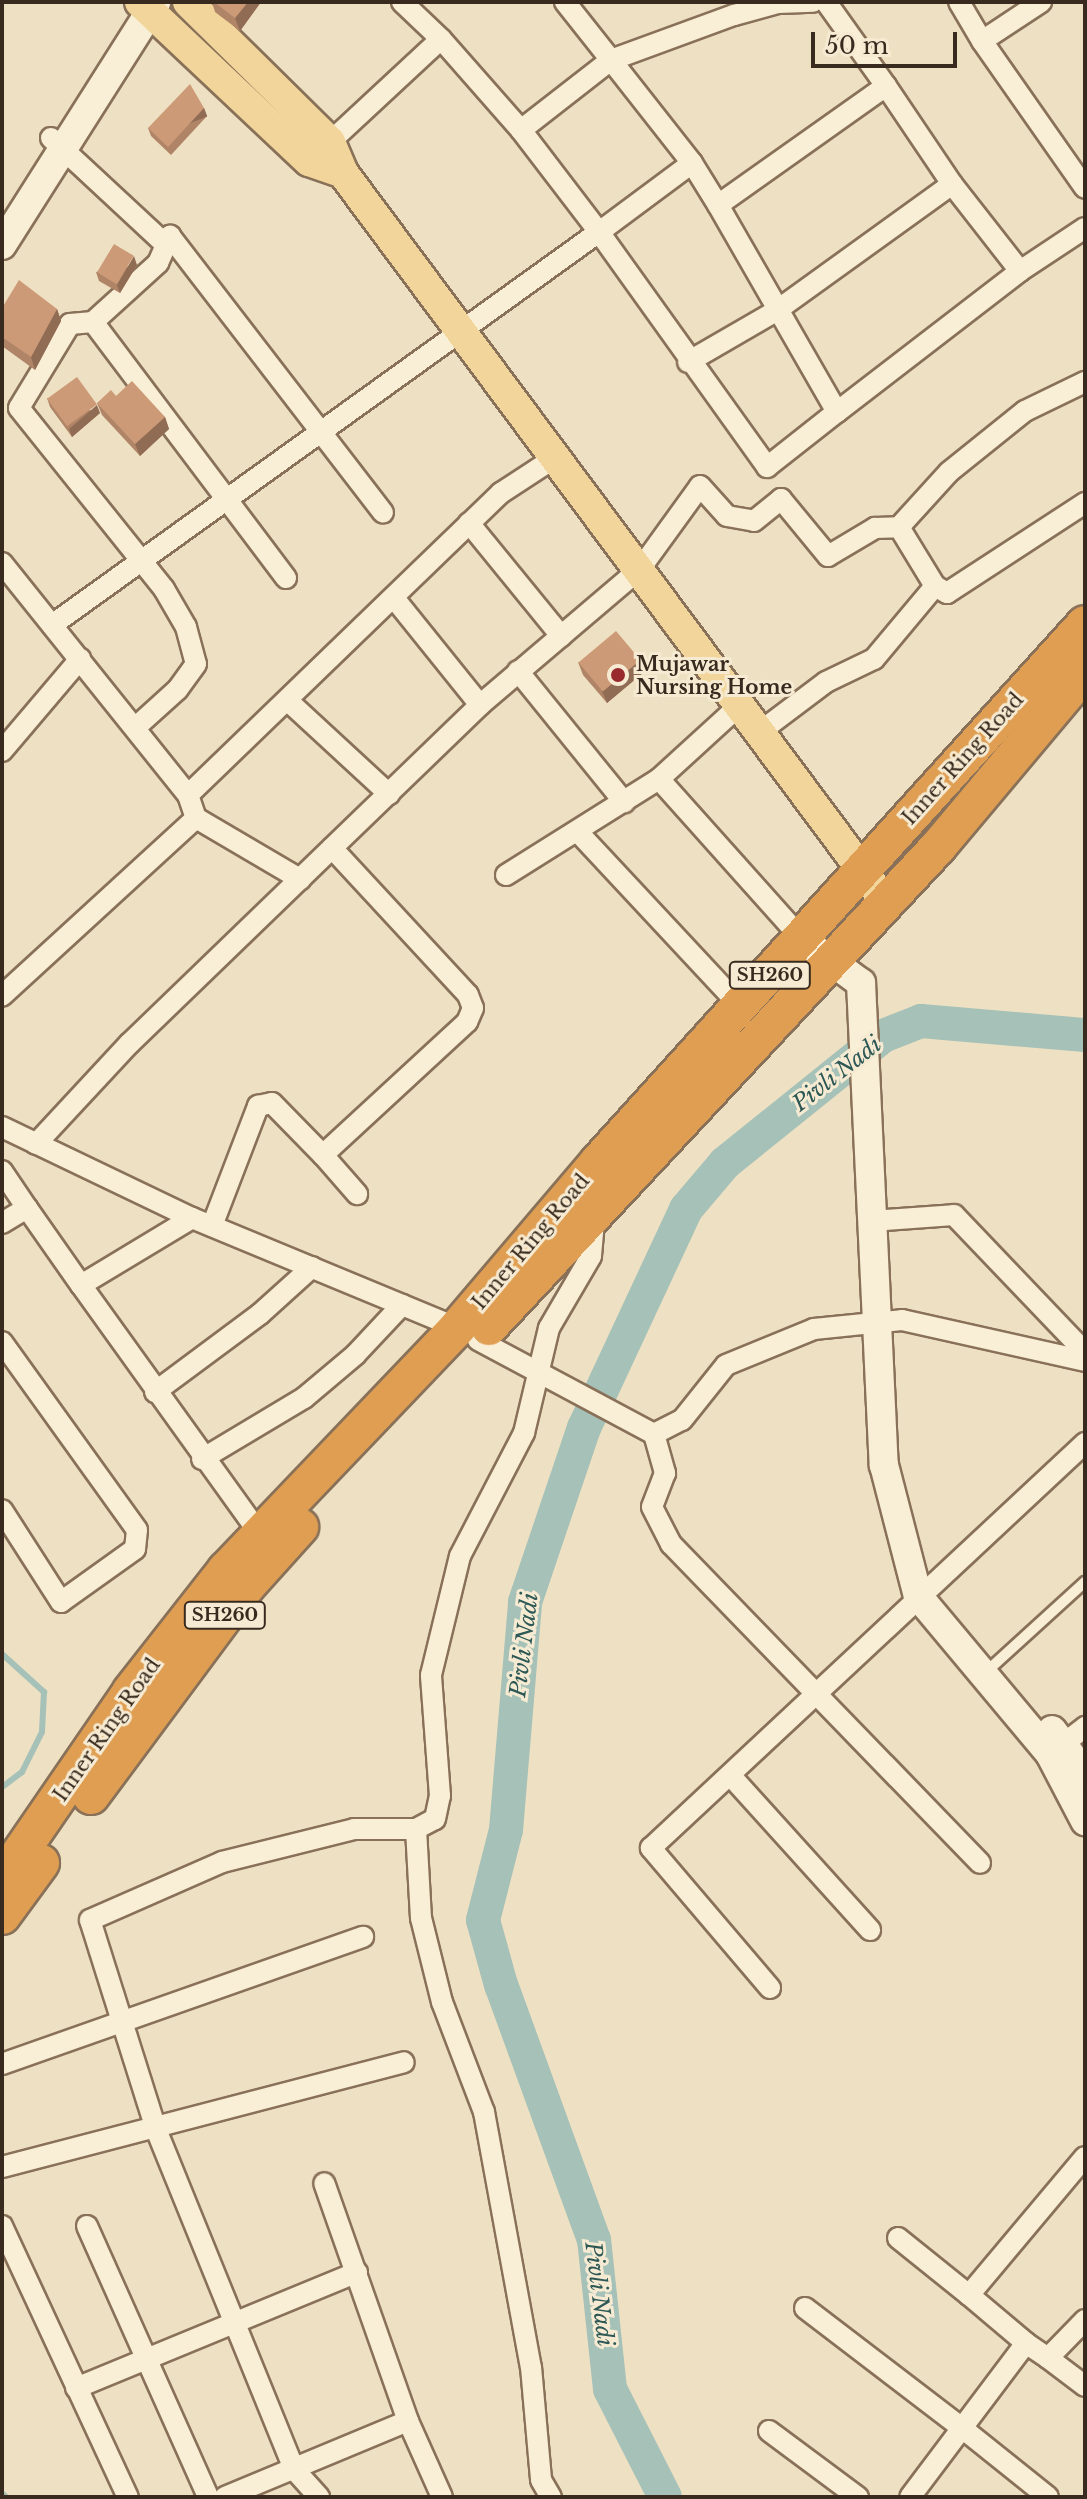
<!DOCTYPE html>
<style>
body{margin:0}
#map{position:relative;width:1087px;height:2499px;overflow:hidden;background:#eee0c2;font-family:"Libre Baskerville",serif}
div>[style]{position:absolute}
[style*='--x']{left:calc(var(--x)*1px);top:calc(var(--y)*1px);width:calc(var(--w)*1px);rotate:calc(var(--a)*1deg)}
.stream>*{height:6px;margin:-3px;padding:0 3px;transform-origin:3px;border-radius:3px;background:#a5c1b8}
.river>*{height:34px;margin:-17px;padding:0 17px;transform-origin:17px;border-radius:17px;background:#a5c1b8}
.roads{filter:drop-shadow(2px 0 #897159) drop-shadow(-2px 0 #897159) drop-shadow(0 2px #897159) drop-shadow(0 -2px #897159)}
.lane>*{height:10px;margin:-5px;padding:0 5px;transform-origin:5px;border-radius:5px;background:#f9eed6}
.street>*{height:20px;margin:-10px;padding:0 10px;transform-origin:10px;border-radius:10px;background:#f9eed6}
.secondary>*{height:28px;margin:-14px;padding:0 14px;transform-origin:14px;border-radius:14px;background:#f9eed6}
.primary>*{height:30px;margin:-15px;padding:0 15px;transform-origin:15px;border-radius:15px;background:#f2d59a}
.highway>*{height:36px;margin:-18px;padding:0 18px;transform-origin:18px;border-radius:18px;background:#df9e52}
.wall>*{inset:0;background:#b08467}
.shaded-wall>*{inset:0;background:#906c54;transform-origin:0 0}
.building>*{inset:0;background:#cd9a78;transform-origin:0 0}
.dots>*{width:22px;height:22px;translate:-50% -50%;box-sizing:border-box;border:4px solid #f6ebd2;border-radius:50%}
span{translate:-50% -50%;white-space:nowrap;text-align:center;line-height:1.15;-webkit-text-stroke:6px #f6ebd2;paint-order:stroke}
.shield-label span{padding:2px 6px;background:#f6ebd2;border:2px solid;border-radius:6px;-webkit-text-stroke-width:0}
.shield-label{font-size:18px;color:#382a1e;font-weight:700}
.poi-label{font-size:20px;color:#382a1e;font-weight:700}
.left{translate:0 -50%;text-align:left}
.street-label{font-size:20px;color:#382a1e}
.water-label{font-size:22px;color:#2d5855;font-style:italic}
.frame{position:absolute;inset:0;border:4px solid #382a1e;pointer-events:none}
.scale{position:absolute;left:811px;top:32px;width:146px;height:36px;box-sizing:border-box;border:4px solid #382a1e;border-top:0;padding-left:10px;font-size:24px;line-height:28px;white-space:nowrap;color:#382a1e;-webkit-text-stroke:6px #f6ebd2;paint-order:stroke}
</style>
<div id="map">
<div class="stream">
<div style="--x:2;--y:1654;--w:57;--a:42.1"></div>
<div style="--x:44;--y:1692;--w:40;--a:92.9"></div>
<div style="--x:42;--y:1732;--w:45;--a:116.6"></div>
<div style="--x:22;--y:1772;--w:25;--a:143"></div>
<div style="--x:2;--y:2493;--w:6;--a:45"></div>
</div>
<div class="river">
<div style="--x:665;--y:2497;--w:121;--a:-117"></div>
<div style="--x:610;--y:2389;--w:150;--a:-96.1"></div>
<div style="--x:594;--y:2240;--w:271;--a:-110"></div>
<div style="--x:501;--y:1985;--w:67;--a:-105.5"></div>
<div style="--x:483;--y:1920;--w:93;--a:-75.7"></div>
<div style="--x:506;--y:1830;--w:229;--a:-85.2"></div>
<div style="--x:525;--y:1602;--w:184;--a:-71.3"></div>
<div style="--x:584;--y:1428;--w:242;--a:-65"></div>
<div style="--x:686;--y:1209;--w:60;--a:-49.7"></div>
<div style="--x:725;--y:1163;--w:203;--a:-38.8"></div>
<div style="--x:883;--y:1036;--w:41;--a:-21.5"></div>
<div style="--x:921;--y:1021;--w:165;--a:4.9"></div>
</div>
<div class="roads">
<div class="lane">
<div style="--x:986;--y:1672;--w:134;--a:-42.3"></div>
</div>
<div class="street">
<div style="--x:402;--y:2;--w:54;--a:43.5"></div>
<div style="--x:565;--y:2;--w:74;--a:51.6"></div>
<div style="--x:611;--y:60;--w:131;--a:-20.1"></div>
<div style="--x:734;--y:15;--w:46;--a:-15.3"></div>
<div style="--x:778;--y:3;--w:35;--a:-2"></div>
<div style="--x:959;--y:2;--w:45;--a:59.5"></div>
<div style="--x:982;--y:41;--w:71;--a:-33.5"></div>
<div style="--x:982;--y:41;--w:179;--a:55"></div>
<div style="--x:51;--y:138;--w:157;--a:42.9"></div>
<div style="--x:330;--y:142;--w:151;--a:-42.9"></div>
<div style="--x:441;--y:39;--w:121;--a:48.7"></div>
<div style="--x:521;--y:130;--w:114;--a:-37.9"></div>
<div style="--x:611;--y:60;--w:131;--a:51.8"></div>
<div style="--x:692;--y:163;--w:116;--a:143.4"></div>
<div style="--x:599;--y:232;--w:128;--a:-127.4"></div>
<div style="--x:692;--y:163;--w:49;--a:58.2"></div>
<div style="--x:718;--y:205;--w:206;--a:-35.3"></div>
<div style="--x:886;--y:86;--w:103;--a:-125.5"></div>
<div style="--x:1020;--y:271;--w:78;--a:-33.5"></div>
<div style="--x:93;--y:322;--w:23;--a:175"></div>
<div style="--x:70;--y:324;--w:98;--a:121.3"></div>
<div style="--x:19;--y:408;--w:232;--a:51.3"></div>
<div style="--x:164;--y:589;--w:44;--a:59.9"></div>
<div style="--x:186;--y:627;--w:38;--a:75"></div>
<div style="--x:196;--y:664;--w:31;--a:126"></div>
<div style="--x:178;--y:689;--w:58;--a:137.8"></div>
<div style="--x:688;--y:362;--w:102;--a:-30.1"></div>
<div style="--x:776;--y:311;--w:217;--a:-35.8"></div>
<div style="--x:952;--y:184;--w:118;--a:-124"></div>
<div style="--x:837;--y:412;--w:231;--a:-37.6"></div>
<div style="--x:1020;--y:271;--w:110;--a:-128"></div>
<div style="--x:469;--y:523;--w:146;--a:50.8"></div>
<div style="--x:2;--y:563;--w:297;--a:51.3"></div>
<div style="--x:188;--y:795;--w:24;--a:71"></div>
<div style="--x:196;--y:818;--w:263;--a:137.5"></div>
<div style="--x:286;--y:578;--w:321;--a:-127"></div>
<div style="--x:93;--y:322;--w:88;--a:-42.2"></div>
<div style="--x:158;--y:263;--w:30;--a:-66"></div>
<div style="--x:170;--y:236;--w:349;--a:52.4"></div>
<div style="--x:935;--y:586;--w:14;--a:30"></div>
<div style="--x:947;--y:593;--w:165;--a:-33.1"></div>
<div style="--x:394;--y:598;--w:137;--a:51.2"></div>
<div style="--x:52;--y:625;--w:674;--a:-35.7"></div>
<div style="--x:599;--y:232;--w:289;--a:54.4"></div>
<div style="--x:767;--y:467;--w:89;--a:-38.2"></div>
<div style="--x:837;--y:412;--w:239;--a:-119.9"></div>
<div style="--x:518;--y:671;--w:169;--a:51"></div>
<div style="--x:287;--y:700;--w:139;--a:42.7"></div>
<div style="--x:761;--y:731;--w:81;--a:-37"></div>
<div style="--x:826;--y:682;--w:53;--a:-25.6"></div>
<div style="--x:874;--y:659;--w:95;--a:-50.1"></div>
<div style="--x:935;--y:586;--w:69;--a:-121.4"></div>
<div style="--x:899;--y:527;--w:74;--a:-47.7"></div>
<div style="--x:949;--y:472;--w:97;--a:-38.8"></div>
<div style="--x:1025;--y:411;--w:67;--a:-25.8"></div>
<div style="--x:2;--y:751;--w:121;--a:-49.7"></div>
<div style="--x:659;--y:779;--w:111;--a:-42.4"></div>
<div style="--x:188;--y:795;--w:435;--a:-44"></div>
<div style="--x:501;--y:493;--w:66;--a:-33.2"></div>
<div style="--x:196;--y:818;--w:121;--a:30.4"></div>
<div style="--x:577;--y:831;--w:241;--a:47"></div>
<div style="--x:332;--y:848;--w:200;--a:47.2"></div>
<div style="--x:468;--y:995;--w:14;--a:69"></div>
<div style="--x:473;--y:1008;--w:15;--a:113"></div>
<div style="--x:467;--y:1022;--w:196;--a:137.3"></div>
<div style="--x:323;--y:1155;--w:52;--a:48.9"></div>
<div style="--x:506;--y:875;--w:181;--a:-32.1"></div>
<div style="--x:659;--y:779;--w:215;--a:48.2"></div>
<div style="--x:2;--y:1127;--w:211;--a:25.6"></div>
<div style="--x:192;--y:1218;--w:287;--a:22.5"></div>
<div style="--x:36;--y:1144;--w:138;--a:-47.1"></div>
<div style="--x:130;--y:1043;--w:487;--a:-44"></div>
<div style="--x:480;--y:705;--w:210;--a:-40.4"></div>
<div style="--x:640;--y:569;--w:102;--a:-54.1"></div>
<div style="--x:700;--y:486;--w:40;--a:48"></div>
<div style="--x:727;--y:516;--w:27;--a:10"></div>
<div style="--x:754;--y:521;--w:35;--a:-39"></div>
<div style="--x:781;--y:499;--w:74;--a:50.5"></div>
<div style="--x:828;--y:556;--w:55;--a:-30.8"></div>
<div style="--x:875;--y:528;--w:24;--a:-2"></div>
<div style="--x:2;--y:1171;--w:45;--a:56"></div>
<div style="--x:27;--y:1208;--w:29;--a:149"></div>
<div style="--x:27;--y:1208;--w:94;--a:55"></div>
<div style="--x:81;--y:1285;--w:130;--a:-31.1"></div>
<div style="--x:871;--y:1221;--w:83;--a:-4.1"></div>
<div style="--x:954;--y:1215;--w:190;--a:46.3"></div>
<div style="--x:212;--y:1226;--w:129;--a:-69"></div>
<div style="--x:258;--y:1106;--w:14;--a:-12"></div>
<div style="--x:272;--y:1103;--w:73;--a:45.6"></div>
<div style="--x:81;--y:1285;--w:315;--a:54.3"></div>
<div style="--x:478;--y:1340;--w:200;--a:28.1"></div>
<div style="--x:654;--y:1434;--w:41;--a:74.2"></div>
<div style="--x:665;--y:1473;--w:36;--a:111"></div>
<div style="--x:652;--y:1507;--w:42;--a:62.8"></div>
<div style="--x:671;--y:1544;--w:444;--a:45.9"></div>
<div style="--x:2;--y:1342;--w:231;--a:54.3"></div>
<div style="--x:137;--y:1530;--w:19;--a:96"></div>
<div style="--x:135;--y:1549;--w:91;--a:144.4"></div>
<div style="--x:61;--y:1602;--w:109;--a:-122.7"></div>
<div style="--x:155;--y:1392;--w:131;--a:-36.6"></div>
<div style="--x:260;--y:1314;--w:70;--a:-42.1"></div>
<div style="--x:654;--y:1434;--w:31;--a:-27"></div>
<div style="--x:682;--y:1420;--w:70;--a:-51.3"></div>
<div style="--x:726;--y:1365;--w:95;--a:-22.2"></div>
<div style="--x:814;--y:1329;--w:88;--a:-5.8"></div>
<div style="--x:902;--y:1320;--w:188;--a:12.6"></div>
<div style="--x:202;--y:1459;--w:119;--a:-30.9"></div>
<div style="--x:304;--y:1398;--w:67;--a:-40.1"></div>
<div style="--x:355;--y:1355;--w:69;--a:-46.8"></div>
<div style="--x:1053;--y:1752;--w:41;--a:-38"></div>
<div style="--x:730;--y:1775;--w:209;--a:47.9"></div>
<div style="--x:416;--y:1829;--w:89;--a:86.8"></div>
<div style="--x:421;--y:1918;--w:87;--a:76"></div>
<div style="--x:442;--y:2002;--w:118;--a:69.1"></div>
<div style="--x:484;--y:2112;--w:259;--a:79.6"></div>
<div style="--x:531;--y:2367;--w:113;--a:84.9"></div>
<div style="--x:541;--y:2480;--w:20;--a:60"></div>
<div style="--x:770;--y:1988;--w:184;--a:-130.4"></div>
<div style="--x:651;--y:1848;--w:594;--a:-43.02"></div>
<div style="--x:2;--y:2064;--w:383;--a:-19.4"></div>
<div style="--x:2;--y:2167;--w:415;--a:-14.6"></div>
<div style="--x:2;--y:2226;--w:299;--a:65.1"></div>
<div style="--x:87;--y:2226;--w:297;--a:65.9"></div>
<div style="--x:898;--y:2238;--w:91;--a:38.8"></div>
<div style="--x:805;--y:2308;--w:198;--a:37.4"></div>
<div style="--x:962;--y:2428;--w:86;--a:127"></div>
<div style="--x:1085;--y:2320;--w:53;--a:134.2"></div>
<div style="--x:1048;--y:2358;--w:46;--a:37.1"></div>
<div style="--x:1026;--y:2343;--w:75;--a:-139.9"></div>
<div style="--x:969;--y:2295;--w:180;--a:-50"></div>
<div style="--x:1048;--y:2358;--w:27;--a:-146"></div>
<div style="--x:1026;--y:2343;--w:106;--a:127"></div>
<div style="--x:962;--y:2428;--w:110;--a:38.7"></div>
<div style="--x:76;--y:2388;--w:304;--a:-22.4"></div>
<div style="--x:408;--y:2421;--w:83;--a:65.9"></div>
<div style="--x:769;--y:2431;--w:111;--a:36.6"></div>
<div style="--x:225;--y:2497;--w:198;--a:-22.6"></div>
<div style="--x:408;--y:2421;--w:252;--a:-109.4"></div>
<div style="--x:319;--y:2497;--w:38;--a:-132"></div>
<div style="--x:294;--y:2469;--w:370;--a:-112.1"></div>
<div style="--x:155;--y:2126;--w:216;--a:-107.5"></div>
<div style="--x:90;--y:1920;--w:144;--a:-23.7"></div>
<div style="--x:222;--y:1862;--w:136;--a:-14"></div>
<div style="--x:354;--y:1829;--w:62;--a:0"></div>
<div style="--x:416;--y:1829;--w:21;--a:-28"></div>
<div style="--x:435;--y:1819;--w:24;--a:-78"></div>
<div style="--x:440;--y:1796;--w:121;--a:-94.3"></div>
<div style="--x:431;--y:1675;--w:122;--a:-76.3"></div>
<div style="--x:460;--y:1556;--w:139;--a:-62.5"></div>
<div style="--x:524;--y:1433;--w:108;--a:-76.6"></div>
<div style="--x:549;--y:1328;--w:83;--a:-59.7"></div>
<div style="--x:591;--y:1256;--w:37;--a:-85"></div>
</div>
<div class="secondary">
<div style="--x:2;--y:245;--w:288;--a:-57.6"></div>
<div style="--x:815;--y:949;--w:57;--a:36.5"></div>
<div style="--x:861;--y:983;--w:483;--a:87.3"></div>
<div style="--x:884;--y:1465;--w:135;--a:75.5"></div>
<div style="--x:918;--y:1596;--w:206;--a:50.1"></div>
<div style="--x:1050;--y:1754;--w:76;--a:62.4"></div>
<div style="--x:1052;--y:1730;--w:55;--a:53.1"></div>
</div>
<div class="primary">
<div style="--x:140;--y:2;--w:232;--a:43.3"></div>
<div style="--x:309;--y:161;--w:36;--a:19"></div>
<div style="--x:188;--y:2;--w:199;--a:44.6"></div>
<div style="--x:330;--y:142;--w:34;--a:67"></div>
<div style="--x:343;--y:173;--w:908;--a:53.33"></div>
</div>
<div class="highway">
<div style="--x:489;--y:1327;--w:657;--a:-46.91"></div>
<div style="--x:938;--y:847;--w:229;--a:-50"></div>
<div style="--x:91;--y:1796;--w:260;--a:-53.4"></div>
<div style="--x:246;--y:1587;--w:81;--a:-48"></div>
<div style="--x:2;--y:1879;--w:228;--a:-55.5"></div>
<div style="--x:131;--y:1691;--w:154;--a:-51.9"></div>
<div style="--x:226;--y:1570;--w:335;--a:-46.3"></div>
<div style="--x:457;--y:1328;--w:219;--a:-49.6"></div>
<div style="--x:599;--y:1161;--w:724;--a:-47.85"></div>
<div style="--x:2;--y:1916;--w:66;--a:-53.7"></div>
</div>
</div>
<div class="wall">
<div style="clip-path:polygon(212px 2px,261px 2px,240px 31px,215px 12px)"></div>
<div style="clip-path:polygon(204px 108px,207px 116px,171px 155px,151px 136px,148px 128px)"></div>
<div style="clip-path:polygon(137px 265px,120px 293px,99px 281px,96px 272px)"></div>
<div style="clip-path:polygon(2px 308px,57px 309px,61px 321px,35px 370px,2px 346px)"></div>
<div style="clip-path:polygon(116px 396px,165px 417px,169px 429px,140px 456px,102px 415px,97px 403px)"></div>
<div style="clip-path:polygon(47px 398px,100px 413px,72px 437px,50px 407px)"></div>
<div style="clip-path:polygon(640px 660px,644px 672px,607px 703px,583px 675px,578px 662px)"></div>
</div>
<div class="shaded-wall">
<div style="clip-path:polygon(248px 2px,261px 2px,240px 31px,235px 18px)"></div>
<div style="left:204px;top:108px;width:9px;height:53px;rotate:69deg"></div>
<div style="clip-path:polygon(134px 256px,137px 265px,120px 293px,117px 285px)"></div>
<div style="clip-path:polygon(57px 309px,61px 321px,35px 370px,31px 357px)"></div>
<div style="clip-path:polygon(97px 405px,100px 413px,72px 437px,69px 429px)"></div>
<div style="clip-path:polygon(165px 417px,169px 429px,140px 456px,135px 444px)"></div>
<div style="clip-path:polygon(640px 660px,644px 672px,607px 703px,602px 691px)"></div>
</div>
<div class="building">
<div style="clip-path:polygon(214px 2px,248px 2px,235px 18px)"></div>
<div style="clip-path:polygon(190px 84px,204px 108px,168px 147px,148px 128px)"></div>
<div style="left:114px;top:244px;width:23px;height:33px;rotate:31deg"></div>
<div style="clip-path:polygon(19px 280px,57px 309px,31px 357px,2px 337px,2px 308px)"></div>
<div style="left:77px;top:377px;width:34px;height:37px;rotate:54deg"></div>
<div style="clip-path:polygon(132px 381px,165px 417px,135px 444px,97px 403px,111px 390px,116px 396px)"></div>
<div style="left:616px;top:631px;width:38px;height:49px;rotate:50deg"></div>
</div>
<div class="dots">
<div style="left:618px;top:675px;background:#98292c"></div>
</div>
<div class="shield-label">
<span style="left:770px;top:975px">SH260</span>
<span style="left:225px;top:1615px">SH260</span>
</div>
<div class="poi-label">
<span class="left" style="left:636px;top:676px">Mujawar<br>Nursing Home</span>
</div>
<div class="street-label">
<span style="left:963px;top:759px;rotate:-48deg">Inner Ring Road</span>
<span style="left:531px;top:1242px;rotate:-50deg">Inner Ring Road</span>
<span style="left:107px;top:1730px;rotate:-55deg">Inner Ring Road</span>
</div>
<div class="water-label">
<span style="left:837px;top:1074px;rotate:-38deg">Pivli Nadi</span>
<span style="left:524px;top:1645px;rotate:-83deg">Pivli Nadi</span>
<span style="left:599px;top:2294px;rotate:83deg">Pivli Nadi</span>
</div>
<div class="frame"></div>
<div class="scale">50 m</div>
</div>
